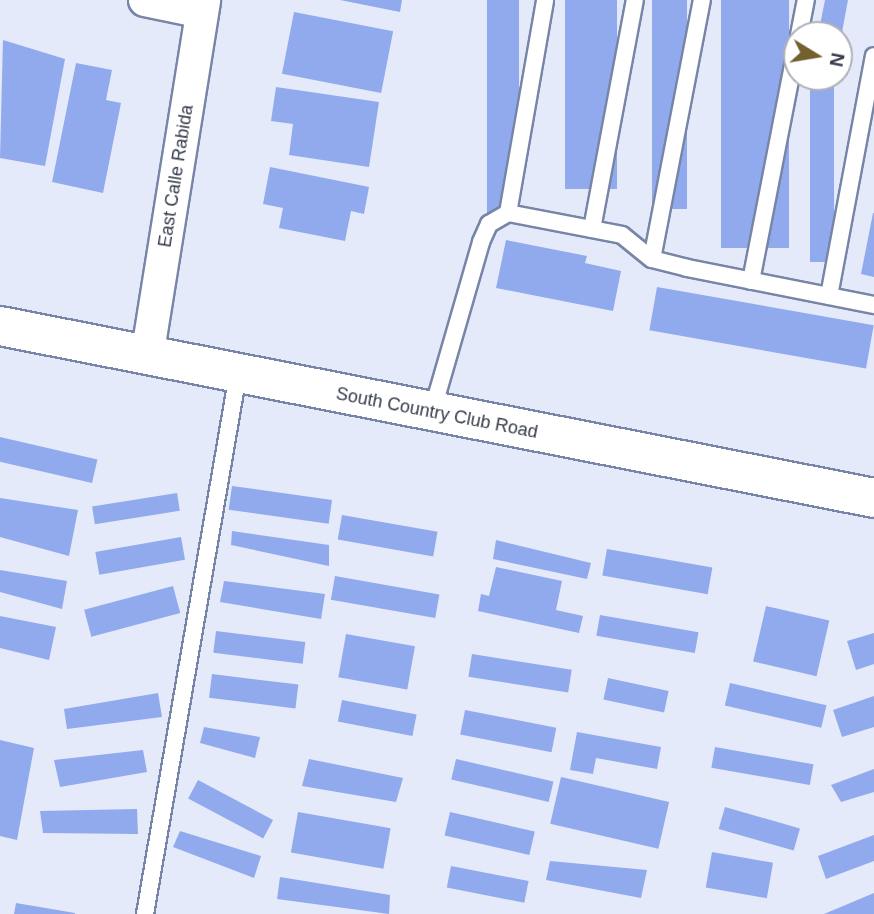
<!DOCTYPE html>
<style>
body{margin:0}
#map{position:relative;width:874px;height:914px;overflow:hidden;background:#e4eafa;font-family:Helvetica,sans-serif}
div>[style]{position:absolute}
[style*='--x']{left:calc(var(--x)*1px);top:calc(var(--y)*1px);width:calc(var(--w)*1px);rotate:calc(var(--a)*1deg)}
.building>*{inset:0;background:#91aaed;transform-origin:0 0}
.roads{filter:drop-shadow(2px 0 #7785a7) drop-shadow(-2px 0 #7785a7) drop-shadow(0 2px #7785a7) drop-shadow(0 -2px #7785a7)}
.service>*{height:16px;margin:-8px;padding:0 8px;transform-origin:8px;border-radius:8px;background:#fff}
.minor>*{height:32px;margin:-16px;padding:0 16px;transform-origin:16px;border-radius:16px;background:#fff}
.tertiary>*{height:38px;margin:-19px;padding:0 19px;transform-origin:19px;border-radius:19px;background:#fff}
span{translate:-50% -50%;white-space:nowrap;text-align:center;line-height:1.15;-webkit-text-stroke:7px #fff;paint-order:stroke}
.street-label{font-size:18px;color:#353b4a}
.north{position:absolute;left:783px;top:21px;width:70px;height:70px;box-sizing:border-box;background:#fff;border:2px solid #aeb1b7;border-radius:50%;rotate:101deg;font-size:19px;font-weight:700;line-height:28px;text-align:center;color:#353b4a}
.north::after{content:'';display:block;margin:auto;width:24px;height:32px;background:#73602e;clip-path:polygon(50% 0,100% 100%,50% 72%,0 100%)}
</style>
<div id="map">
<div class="building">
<div style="clip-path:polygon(340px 0,402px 0,400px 12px)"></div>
<div style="left:487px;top:0;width:32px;height:213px"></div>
<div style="left:565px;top:0;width:52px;height:189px"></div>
<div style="left:652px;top:0;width:35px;height:209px"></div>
<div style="left:721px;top:0;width:68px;height:248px"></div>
<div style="clip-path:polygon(825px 0,848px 0,840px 43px,839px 35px,818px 35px)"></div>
<div style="left:294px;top:12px;width:101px;height:63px;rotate:11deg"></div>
<div style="clip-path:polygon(3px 40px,65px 59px,45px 166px,0 158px)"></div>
<div style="clip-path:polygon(76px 63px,112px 70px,106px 100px,121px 103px,103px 193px,52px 182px)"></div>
<div style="left:810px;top:77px;width:24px;height:185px"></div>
<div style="clip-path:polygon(276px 87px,379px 102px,369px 167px,289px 155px,293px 124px,271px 121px)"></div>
<div style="clip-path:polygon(270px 167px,369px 187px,364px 214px,351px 211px,345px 241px,279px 228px,283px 208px,263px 204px)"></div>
<div style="clip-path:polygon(873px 213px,874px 213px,874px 277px,861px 274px)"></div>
<div style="clip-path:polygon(506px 240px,587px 256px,585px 263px,621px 271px,613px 311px,496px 288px)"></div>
<div style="left:657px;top:287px;width:220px;height:44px;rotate:10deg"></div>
<div style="left:0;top:437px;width:100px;height:24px;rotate:13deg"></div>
<div style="left:232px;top:486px;width:101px;height:24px;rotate:8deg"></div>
<div style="left:177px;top:493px;width:18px;height:86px;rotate:81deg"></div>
<div style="clip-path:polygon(0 498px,78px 510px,69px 556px,0 537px)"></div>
<div style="left:342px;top:515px;width:97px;height:25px;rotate:10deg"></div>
<div style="clip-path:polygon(232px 531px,329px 545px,329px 566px,231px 545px)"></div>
<div style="left:181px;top:537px;width:23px;height:87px;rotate:80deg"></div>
<div style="clip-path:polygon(496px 540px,591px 563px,587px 579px,493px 559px)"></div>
<div style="left:607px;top:549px;width:107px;height:27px;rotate:10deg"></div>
<div style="clip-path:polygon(496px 567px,562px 581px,556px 610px,583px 616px,579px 633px,478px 611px,481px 594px,489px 596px)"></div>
<div style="clip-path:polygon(0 570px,67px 581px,62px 609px,0 592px)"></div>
<div style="left:335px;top:576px;width:106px;height:24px;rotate:10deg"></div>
<div style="clip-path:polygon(224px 581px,325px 594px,321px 619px,220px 602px)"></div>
<div style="left:173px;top:586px;width:28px;height:92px;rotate:75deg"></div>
<div style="left:766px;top:606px;width:65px;height:57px;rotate:13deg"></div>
<div style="left:600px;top:615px;width:100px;height:21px;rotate:10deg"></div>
<div style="clip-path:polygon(0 616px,56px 627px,49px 660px,0 648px)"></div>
<div style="left:216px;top:631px;width:90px;height:22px;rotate:7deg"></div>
<div style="clip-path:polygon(874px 633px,874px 664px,856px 670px,847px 641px)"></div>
<div style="left:346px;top:634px;width:70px;height:44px;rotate:10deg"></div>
<div style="left:472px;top:654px;width:101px;height:23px;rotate:9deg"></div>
<div style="left:212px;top:674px;width:87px;height:24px;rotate:7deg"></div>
<div style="left:608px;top:678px;width:62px;height:22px;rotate:12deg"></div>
<div style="left:730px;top:683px;width:99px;height:23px;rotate:13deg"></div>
<div style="clip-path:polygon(158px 693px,162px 717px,67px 729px,64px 709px)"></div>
<div style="clip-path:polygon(874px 696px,874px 727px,842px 737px,833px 710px)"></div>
<div style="left:342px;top:700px;width:76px;height:22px;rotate:11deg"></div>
<div style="left:465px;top:710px;width:93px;height:25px;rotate:11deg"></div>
<div style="clip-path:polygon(204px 727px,260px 737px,255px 758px,200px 743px)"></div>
<div style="clip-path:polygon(577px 732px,661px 747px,657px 769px,596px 758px,593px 774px,570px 770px)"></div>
<div style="clip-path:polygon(0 740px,34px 748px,17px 840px,0 836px)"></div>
<div style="left:715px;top:747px;width:100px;height:21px;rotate:10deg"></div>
<div style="clip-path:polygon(143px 750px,147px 772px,60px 787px,54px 760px)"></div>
<div style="clip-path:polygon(309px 759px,403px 778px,396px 802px,302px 786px)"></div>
<div style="left:456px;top:759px;width:100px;height:21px;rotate:13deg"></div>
<div style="clip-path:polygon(874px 769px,874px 792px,841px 802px,831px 785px)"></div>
<div style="left:561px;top:777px;width:111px;height:48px;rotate:13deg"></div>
<div style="left:198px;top:780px;width:85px;height:21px;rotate:28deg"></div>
<div style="left:725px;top:807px;width:78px;height:23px;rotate:16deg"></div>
<div style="clip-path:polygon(137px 809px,138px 834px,43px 833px,40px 811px)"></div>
<div style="left:298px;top:812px;width:94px;height:41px;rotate:10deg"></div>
<div style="left:450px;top:812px;width:87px;height:24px;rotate:13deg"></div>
<div style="clip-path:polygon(180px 831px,261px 856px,254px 878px,173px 847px)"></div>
<div style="clip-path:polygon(874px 835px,874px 861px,826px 879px,818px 856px)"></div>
<div style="left:712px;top:852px;width:62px;height:36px;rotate:10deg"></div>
<div style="clip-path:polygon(550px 861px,647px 870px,641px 898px,546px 880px)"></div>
<div style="left:451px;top:866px;width:79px;height:22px;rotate:11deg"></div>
<div style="clip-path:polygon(280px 877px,390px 895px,389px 914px,277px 899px)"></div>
<div style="clip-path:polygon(874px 893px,874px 914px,824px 914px)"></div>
<div style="clip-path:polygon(16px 903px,75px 913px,75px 914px,14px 914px)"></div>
</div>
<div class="roads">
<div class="service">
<div style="--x:799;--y:35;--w:36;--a:-79"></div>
<div style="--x:508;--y:213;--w:216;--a:-80.1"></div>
<div style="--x:592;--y:229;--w:233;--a:-79.4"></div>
<div style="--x:652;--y:259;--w:264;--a:-79.1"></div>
<div style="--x:751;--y:281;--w:240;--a:-79"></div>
<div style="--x:829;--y:296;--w:244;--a:-79.4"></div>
<div style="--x:432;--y:412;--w:177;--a:-73.9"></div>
<div style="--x:481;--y:242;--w:20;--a:-66"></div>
<div style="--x:489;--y:224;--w:22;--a:-30"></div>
<div style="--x:508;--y:213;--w:116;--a:10.9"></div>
<div style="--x:622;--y:235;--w:38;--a:39"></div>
<div style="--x:652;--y:259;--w:36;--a:14"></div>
<div style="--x:687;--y:268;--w:191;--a:11.2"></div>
<div style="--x:145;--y:914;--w:548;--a:-80.23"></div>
</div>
<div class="minor">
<div style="--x:145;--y:0;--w:58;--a:11.9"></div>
<div style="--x:148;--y:351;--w:355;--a:-80.9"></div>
</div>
<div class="tertiary">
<div style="--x:0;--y:326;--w:891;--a:11.13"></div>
</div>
</div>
<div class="street-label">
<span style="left:176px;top:176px;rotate:-81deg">East Calle Rabida</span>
<span style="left:437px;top:413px;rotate:11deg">South Country Club Road</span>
</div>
<div class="north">N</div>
</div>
